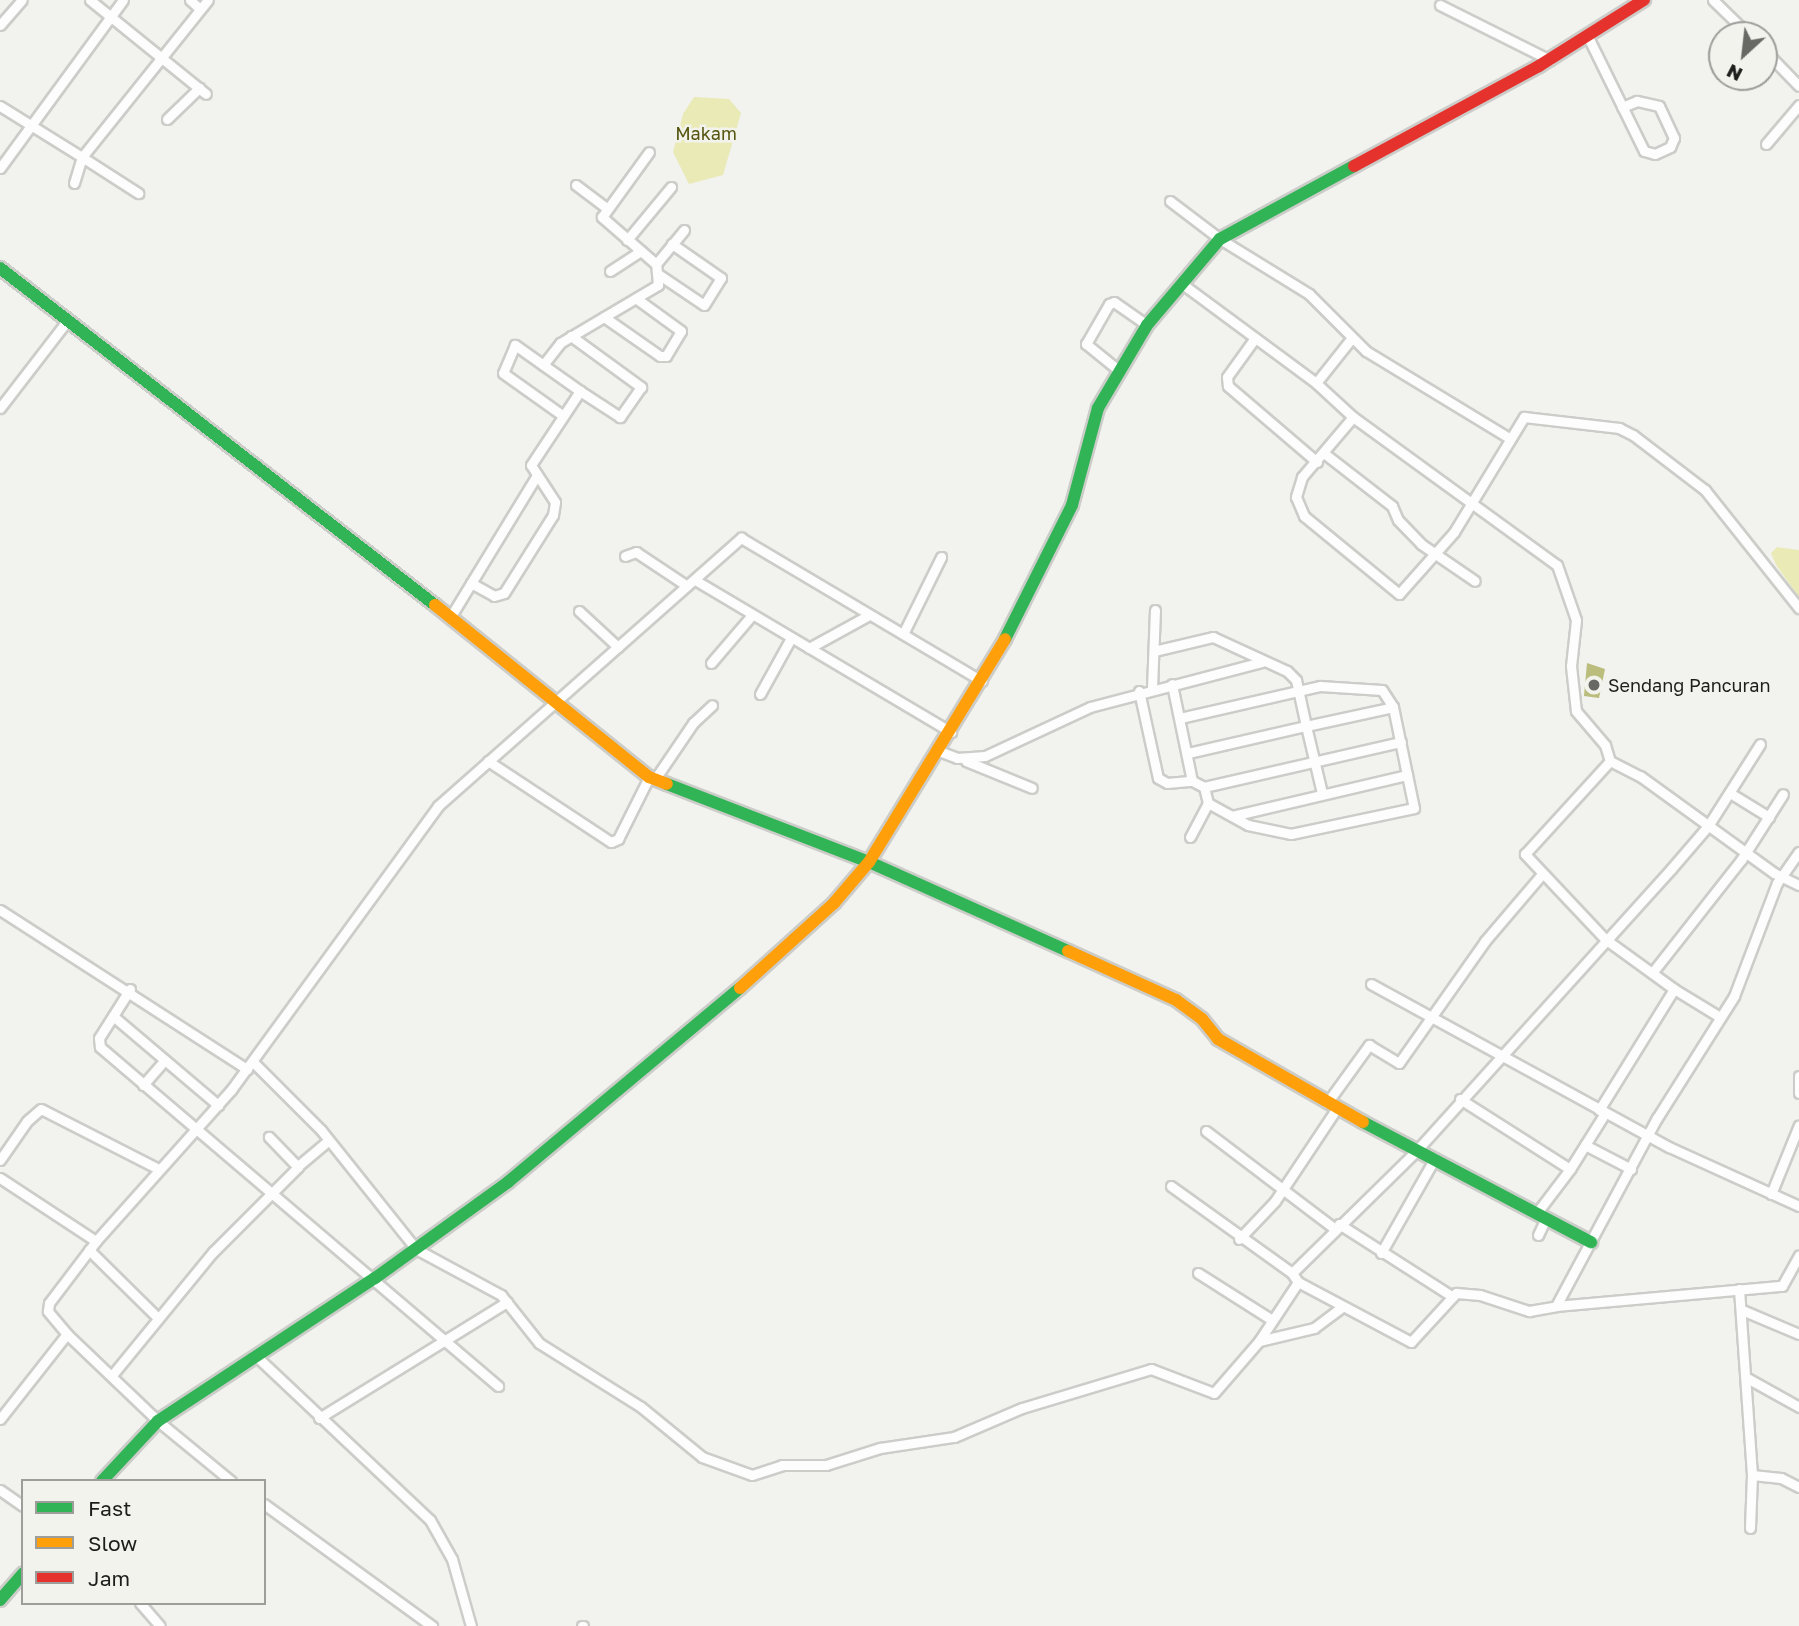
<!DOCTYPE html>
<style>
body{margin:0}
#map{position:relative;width:1799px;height:1626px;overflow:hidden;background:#f2f2ef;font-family:"Golos Text",sans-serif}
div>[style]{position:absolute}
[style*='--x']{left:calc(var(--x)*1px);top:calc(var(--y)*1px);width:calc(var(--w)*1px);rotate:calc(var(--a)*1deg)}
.green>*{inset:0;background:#e9eab6}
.water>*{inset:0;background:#bbbd7c}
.roads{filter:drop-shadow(2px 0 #ccccc9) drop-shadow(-2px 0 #ccccc9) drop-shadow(0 2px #ccccc9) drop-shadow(0 -2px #ccccc9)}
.street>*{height:9px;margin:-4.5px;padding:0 4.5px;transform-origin:4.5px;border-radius:4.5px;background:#fdfdfd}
.fast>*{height:12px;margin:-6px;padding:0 6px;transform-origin:6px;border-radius:6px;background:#30b455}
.slow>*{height:12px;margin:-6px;padding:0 6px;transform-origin:6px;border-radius:6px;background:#ff9f0a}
.jam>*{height:12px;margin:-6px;padding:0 6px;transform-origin:6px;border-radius:6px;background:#e5322d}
.dots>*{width:19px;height:19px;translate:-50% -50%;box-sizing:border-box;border:4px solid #f3f3ee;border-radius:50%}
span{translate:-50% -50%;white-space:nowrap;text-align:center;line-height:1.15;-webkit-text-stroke:5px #f3f3ee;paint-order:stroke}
.park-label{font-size:18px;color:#565611}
.poi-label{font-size:18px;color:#1d1d1b}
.left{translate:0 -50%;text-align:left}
.legend{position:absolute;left:21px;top:1479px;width:245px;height:126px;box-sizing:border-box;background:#f3f3ee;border:2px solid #9d9d9a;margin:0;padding:9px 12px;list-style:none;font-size:21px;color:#1d1d1b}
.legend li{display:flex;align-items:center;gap:14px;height:35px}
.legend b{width:35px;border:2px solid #9d9d9a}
.north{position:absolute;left:1708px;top:21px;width:70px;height:70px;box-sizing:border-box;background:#f3f3ee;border:2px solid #9d9d9a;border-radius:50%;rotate:207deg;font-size:19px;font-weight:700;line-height:28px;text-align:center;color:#1d1d1b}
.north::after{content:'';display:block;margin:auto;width:24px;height:32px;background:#686865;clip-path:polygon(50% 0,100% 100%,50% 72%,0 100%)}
</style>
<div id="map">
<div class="green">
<div style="clip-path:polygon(694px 97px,729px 99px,741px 113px,723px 175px,689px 184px,673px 152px,683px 114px)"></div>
<div style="clip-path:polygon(1777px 547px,1799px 550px,1799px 597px,1776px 565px,1771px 553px)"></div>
</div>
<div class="water">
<div style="clip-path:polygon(1587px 663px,1605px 669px,1599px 698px,1584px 696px)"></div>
</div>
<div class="roads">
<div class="street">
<div style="--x:90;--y:0;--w:149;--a:39"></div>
<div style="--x:190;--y:0;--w:13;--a:42"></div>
<div style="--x:1713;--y:0;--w:50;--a:44.2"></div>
<div style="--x:1440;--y:5;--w:123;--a:26.6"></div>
<div style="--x:0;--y:25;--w:33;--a:-49"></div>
<div style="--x:1588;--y:37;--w:127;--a:63.8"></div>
<div style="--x:1644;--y:151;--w:11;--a:15"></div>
<div style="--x:1655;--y:154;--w:17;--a:-25"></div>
<div style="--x:1670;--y:147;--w:10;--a:-66"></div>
<div style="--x:1674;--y:138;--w:35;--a:-115"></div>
<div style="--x:1659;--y:106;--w:23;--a:-167"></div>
<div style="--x:1637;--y:101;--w:16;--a:158"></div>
<div style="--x:1764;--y:50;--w:50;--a:45.8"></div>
<div style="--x:0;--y:106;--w:97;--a:31.9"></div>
<div style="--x:82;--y:157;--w:201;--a:-51.3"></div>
<div style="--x:167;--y:119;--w:45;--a:-44.1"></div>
<div style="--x:1766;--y:144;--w:51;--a:-49.8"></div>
<div style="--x:0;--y:168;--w:208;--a:-53.8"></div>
<div style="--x:74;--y:183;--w:27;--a:-73"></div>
<div style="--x:82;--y:157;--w:67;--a:32.7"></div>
<div style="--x:576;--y:185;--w:39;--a:37"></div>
<div style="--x:1170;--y:201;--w:63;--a:37.2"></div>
<div style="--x:1220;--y:239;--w:105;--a:31.7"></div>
<div style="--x:1309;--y:294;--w:81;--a:45"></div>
<div style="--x:1366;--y:351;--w:167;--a:31.3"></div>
<div style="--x:627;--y:240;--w:69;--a:-50.3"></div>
<div style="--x:656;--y:264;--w:44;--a:-50.5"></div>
<div style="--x:610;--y:271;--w:37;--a:-33"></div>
<div style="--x:658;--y:274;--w:55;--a:34"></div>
<div style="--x:704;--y:305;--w:32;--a:-58"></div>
<div style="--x:721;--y:278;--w:60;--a:-145.2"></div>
<div style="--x:1181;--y:283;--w:168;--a:36.5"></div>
<div style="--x:1316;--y:383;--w:50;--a:42.6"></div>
<div style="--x:1353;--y:417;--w:252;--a:36"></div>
<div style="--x:1557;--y:565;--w:58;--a:70.9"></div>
<div style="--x:1576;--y:620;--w:46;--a:96.2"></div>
<div style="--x:1571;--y:666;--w:45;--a:83.7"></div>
<div style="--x:1576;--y:711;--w:45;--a:49.5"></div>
<div style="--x:1605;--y:745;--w:17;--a:73"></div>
<div style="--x:1610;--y:761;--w:34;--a:27"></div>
<div style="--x:1640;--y:776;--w:165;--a:35.9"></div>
<div style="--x:1774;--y:873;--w:28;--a:26"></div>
<div style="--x:604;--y:317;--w:68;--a:34.9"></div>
<div style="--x:660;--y:356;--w:6;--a:0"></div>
<div style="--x:666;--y:356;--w:29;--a:-59"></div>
<div style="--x:681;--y:331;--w:54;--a:-144"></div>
<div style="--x:571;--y:336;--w:87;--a:36.1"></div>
<div style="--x:641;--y:387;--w:37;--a:125"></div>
<div style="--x:620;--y:417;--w:48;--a:-147"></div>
<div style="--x:1255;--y:338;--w:48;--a:125.7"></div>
<div style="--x:1227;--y:377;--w:9;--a:84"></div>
<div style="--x:1228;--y:386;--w:117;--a:40.5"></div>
<div style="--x:543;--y:365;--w:28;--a:-52"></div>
<div style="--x:560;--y:343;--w:114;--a:-30.6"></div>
<div style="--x:658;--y:285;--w:21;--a:-95"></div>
<div style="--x:656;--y:264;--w:72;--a:-139"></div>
<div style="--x:602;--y:217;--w:80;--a:-54.1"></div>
<div style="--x:1117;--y:369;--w:40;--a:-141"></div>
<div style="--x:1086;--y:344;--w:46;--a:-60.1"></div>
<div style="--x:1109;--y:304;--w:5;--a:-22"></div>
<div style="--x:1114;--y:302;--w:40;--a:34.9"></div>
<div style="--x:1316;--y:383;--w:56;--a:-51.5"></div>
<div style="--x:0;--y:408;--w:110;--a:-52.4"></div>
<div style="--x:1353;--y:417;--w:79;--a:130.4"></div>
<div style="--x:1302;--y:477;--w:21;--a:107"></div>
<div style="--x:1296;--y:497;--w:21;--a:67"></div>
<div style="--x:1304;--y:516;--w:123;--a:39.4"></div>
<div style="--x:1399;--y:594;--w:83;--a:-48.4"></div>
<div style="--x:1454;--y:532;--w:135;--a:-58.7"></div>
<div style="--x:1524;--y:417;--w:96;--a:6.6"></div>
<div style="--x:1619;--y:428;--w:16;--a:27"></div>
<div style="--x:1633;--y:435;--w:91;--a:37.4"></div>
<div style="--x:1705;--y:490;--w:151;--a:51.5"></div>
<div style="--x:1325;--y:454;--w:85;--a:37.8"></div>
<div style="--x:1392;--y:506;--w:15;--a:67"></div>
<div style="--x:1398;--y:520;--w:33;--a:46"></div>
<div style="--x:1421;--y:544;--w:65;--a:34.4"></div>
<div style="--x:625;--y:556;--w:12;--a:-20"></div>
<div style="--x:636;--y:552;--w:61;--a:33.7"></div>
<div style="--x:695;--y:580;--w:298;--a:30.7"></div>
<div style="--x:471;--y:583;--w:26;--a:29"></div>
<div style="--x:494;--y:596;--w:10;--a:-17"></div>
<div style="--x:504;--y:593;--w:92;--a:-57.9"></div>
<div style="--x:553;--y:515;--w:13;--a:-81"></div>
<div style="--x:555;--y:502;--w:44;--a:-123"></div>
<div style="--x:531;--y:465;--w:89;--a:-56.5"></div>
<div style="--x:580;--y:391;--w:80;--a:-144.7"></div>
<div style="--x:515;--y:345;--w:30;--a:113"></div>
<div style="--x:503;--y:373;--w:72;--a:35.4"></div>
<div style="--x:579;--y:611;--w:53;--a:42.7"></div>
<div style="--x:451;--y:616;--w:163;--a:-58.6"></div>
<div style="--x:903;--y:634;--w:86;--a:-63.7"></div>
<div style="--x:809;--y:648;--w:68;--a:-28.8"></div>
<div style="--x:1154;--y:651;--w:61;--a:-13.3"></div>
<div style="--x:1213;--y:637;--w:81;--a:24.7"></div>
<div style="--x:1287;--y:671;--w:13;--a:45"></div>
<div style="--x:1296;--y:680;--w:47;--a:77.7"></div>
<div style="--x:1306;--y:726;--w:89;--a:-12.3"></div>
<div style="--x:1393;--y:707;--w:103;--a:78.3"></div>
<div style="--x:1414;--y:808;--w:126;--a:168.1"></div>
<div style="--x:1291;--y:834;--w:44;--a:-168.2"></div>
<div style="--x:1248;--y:825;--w:46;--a:-151.2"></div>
<div style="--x:1208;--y:803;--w:16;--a:-104"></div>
<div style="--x:1204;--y:787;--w:13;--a:-153"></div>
<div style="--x:1192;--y:781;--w:99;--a:-101.7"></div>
<div style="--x:711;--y:663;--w:63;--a:-49.5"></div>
<div style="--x:1152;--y:688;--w:78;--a:-87.8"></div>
<div style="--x:1139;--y:691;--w:89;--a:77.7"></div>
<div style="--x:1158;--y:778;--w:10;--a:29"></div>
<div style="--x:1167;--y:783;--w:25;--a:-5"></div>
<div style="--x:760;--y:694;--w:64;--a:-61"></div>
<div style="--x:1180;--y:718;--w:144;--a:-12.9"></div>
<div style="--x:1320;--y:686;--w:62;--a:3.7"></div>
<div style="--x:1382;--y:690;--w:20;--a:57"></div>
<div style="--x:939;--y:751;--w:19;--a:21"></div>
<div style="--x:957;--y:758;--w:28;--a:-4"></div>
<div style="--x:985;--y:756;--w:116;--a:-25"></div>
<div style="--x:1090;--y:707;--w:178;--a:-14.7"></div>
<div style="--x:1188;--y:753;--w:121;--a:-12.9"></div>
<div style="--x:1306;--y:726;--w:69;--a:76.6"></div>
<div style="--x:488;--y:761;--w:147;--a:33.4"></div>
<div style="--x:611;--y:842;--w:8;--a:-23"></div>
<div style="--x:618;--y:839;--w:69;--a:-63.4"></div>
<div style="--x:966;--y:761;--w:71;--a:22.2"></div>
<div style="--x:655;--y:779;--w:68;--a:-55.8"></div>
<div style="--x:693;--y:723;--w:26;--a:-43"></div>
<div style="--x:1204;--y:787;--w:202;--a:-12.9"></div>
<div style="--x:1730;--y:793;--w:46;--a:31.6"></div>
<div style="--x:1232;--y:816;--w:180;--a:-13.2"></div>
<div style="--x:1190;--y:837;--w:38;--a:-62"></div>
<div style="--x:0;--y:910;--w:294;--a:32.8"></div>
<div style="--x:1652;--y:973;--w:144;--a:-51.8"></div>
<div style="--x:1741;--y:860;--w:78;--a:-57.5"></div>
<div style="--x:1371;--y:984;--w:340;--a:28.7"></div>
<div style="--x:1669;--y:1147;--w:143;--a:24.4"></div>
<div style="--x:130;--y:989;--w:58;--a:122.3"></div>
<div style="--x:99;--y:1038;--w:9;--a:84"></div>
<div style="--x:100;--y:1047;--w:523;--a:40.42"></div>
<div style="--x:1674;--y:989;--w:54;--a:31.3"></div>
<div style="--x:113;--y:1016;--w:138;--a:40.3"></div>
<div style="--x:253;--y:1062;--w:96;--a:45"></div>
<div style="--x:321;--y:1130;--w:152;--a:51.4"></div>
<div style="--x:416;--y:1249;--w:97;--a:28.4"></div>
<div style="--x:501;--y:1295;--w:61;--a:51.6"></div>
<div style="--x:539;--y:1343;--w:120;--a:32.1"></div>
<div style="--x:641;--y:1407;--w:79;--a:39.3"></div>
<div style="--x:702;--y:1457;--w:53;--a:19.8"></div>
<div style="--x:752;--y:1475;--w:32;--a:-18"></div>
<div style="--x:782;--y:1465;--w:44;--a:0"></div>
<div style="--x:826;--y:1465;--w:57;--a:-17.5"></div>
<div style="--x:880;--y:1448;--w:75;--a:-8.5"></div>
<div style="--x:954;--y:1437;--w:74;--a:-23.1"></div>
<div style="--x:1022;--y:1408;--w:135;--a:-16.8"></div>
<div style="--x:1151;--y:1369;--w:67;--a:20.9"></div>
<div style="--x:1214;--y:1393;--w:69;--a:-49.1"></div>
<div style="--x:1259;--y:1341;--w:71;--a:-56.5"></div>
<div style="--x:1298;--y:1282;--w:11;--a:-124"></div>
<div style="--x:1292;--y:1273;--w:149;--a:-144.3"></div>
<div style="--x:1799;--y:1076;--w:17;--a:90"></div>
<div style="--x:143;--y:1085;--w:33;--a:-49"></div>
<div style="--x:1460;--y:1099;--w:130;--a:32.5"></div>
<div style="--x:1570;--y:1169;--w:56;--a:127.1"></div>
<div style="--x:1327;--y:1103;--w:72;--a:-54.1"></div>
<div style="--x:1369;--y:1045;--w:35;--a:31"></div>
<div style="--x:1399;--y:1063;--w:149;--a:-54.8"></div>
<div style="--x:1485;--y:941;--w:88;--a:-49.6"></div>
<div style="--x:1599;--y:1110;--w:142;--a:-58.2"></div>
<div style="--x:1674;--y:989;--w:85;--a:-144.1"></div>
<div style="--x:1605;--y:939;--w:117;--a:-133.3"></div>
<div style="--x:1525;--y:854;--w:126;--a:-47.6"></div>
<div style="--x:1206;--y:1131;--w:161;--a:37.2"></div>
<div style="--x:1585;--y:1145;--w:52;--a:27.6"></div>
<div style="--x:0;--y:1160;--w:47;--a:-55.3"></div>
<div style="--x:27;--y:1121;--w:18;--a:-41"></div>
<div style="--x:41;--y:1109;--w:132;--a:27"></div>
<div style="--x:298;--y:1166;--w:40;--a:-40"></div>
<div style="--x:1570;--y:1169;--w:66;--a:-58"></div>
<div style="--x:0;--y:1178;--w:115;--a:33.3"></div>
<div style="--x:1771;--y:1194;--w:74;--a:-67.9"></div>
<div style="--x:1339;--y:1224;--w:135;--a:32.6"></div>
<div style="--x:1538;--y:1235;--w:17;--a:-65"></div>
<div style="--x:1239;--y:1239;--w:52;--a:-46.5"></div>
<div style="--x:1275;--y:1201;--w:112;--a:-56.3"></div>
<div style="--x:89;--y:1250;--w:97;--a:44.6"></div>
<div style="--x:1381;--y:1253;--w:109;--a:-60.4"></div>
<div style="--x:1198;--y:1273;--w:88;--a:32.4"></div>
<div style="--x:1292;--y:1273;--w:177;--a:-44.5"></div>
<div style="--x:1418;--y:1149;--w:377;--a:-47.9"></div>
<div style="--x:1671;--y:869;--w:57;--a:-49.3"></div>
<div style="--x:1708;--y:826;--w:97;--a:-57.6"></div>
<div style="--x:1298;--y:1282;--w:128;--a:28"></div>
<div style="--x:1411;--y:1342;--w:67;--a:-47.4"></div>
<div style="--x:1456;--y:1293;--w:24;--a:5"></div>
<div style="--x:1480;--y:1295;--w:52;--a:18.1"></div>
<div style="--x:1529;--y:1311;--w:27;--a:-10"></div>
<div style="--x:1556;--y:1306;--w:213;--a:-61.8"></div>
<div style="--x:1657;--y:1118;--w:144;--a:-57.7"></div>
<div style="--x:1734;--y:996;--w:121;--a:-69.2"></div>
<div style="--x:1777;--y:883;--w:38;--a:-55"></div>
<div style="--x:1739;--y:1289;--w:186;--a:86"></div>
<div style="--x:1752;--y:1475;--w:53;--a:92.2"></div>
<div style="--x:1556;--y:1306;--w:227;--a:-5.1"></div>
<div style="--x:1782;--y:1286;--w:35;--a:-61"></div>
<div style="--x:1742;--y:1310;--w:62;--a:22.8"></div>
<div style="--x:1259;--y:1341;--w:57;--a:-13.3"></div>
<div style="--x:1314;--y:1328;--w:34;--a:-37"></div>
<div style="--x:256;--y:1356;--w:239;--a:43.3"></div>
<div style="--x:430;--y:1520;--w:45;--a:60.6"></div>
<div style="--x:452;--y:1559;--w:70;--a:74.2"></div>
<div style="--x:113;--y:1374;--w:158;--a:-50.7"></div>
<div style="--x:213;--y:1252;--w:120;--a:-45"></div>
<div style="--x:298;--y:1167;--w:42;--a:-134"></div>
<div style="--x:1747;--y:1378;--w:60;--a:29.1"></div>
<div style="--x:319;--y:1418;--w:221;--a:-31.7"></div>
<div style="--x:0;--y:1419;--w:108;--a:-51.8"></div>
<div style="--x:1752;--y:1475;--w:29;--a:6"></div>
<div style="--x:1781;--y:1478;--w:20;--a:27"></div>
<div style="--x:231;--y:1481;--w:94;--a:-140.6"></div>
<div style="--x:158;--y:1421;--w:126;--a:-136.3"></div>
<div style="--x:67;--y:1334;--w:30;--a:-130"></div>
<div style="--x:48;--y:1311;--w:8;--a:-83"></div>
<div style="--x:49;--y:1303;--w:78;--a:-52.8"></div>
<div style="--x:96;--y:1241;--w:203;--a:-48.2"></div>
<div style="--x:231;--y:1090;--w:351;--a:-53.9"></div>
<div style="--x:438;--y:806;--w:405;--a:-41.5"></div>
<div style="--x:741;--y:538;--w:280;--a:30.7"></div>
<div style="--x:0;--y:1490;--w:28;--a:35"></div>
<div style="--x:264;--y:1504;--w:208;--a:36"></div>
<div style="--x:140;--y:1603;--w:30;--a:49"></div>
<div style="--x:582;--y:1626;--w:1;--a:0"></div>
</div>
<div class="fast">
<div style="--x:0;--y:268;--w:550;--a:37.77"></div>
<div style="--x:1005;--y:639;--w:150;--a:-63.4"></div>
<div style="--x:1072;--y:505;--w:100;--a:-75"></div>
<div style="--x:1098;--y:408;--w:96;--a:-59.4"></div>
<div style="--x:1147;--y:325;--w:113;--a:-49.7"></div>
<div style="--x:1220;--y:239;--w:153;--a:-28.6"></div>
<div style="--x:667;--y:784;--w:217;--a:21.1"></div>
<div style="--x:869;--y:862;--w:218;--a:24.1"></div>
<div style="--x:1363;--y:1122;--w:258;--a:27.8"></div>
<div style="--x:102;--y:1481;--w:82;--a:-47"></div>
<div style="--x:158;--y:1421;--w:260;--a:-33.4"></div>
<div style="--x:375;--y:1278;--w:164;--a:-35.8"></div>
<div style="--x:508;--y:1182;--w:302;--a:-39.9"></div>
<div style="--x:0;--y:1600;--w:35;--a:-49"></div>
</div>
<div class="slow">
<div style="--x:435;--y:605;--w:275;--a:38.8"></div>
<div style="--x:649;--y:777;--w:19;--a:21"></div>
<div style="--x:1068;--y:951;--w:119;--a:24.4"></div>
<div style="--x:1176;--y:1000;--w:32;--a:36"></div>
<div style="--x:1202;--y:1019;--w:26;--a:51"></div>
<div style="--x:1218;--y:1039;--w:167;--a:29.8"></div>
<div style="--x:740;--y:988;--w:127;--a:-42.1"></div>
<div style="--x:834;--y:903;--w:54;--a:-49.5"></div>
<div style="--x:869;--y:862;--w:261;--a:-58.6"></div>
</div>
<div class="jam">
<div style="--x:1354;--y:166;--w:210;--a:-28.4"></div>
<div style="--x:1539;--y:66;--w:124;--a:-32.2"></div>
</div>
</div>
<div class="dots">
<div style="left:1594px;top:685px;background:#686865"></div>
</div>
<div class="park-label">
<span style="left:706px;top:133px">Makam</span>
</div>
<div class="poi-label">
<span class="left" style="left:1608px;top:685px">Sendang Pancuran</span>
</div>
<ul class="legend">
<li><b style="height:9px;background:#30b455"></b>Fast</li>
<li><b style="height:9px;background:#ff9f0a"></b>Slow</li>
<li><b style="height:9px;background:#e5322d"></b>Jam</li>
</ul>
<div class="north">N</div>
</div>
